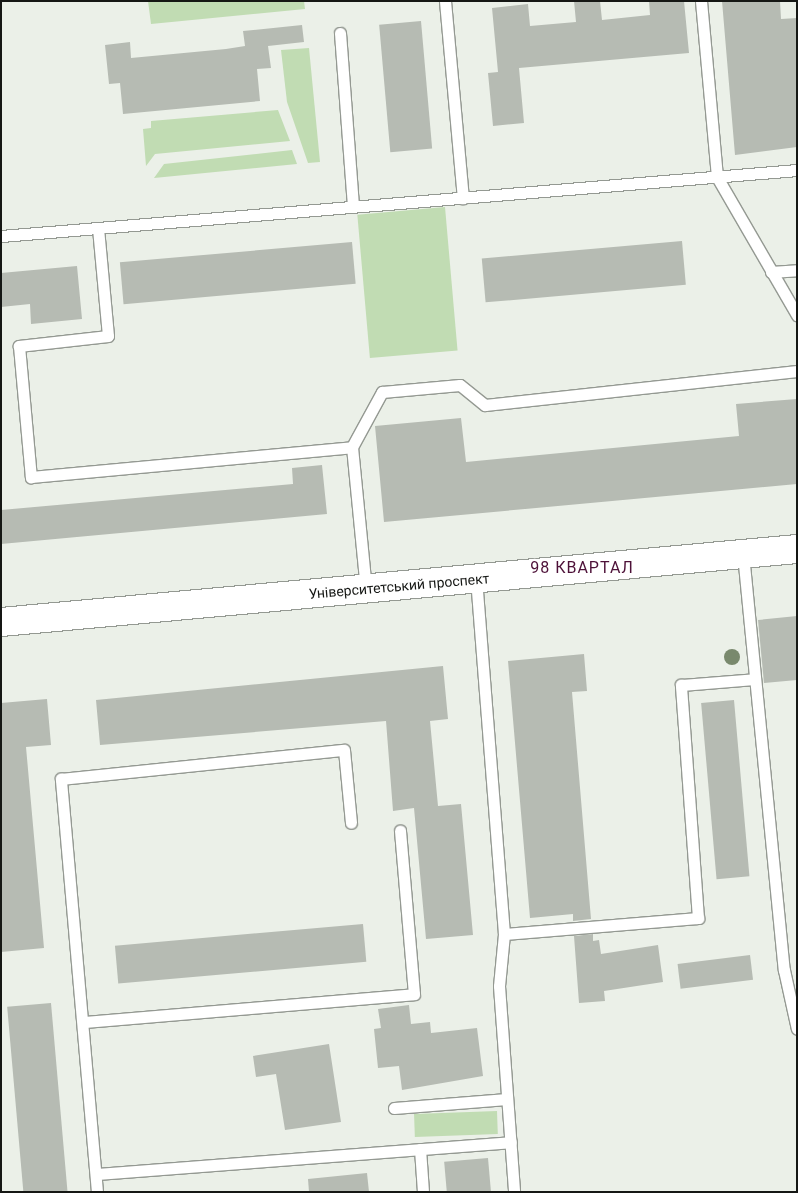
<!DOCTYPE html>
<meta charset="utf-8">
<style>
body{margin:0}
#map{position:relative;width:798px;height:1193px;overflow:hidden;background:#ebf0e8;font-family:Roboto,sans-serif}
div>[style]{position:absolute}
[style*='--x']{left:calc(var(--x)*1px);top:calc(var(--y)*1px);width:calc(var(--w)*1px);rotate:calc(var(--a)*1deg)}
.green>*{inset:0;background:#c1dcb3;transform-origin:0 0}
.building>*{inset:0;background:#b6bbb3;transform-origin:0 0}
.roads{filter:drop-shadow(1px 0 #949992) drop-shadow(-1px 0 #949992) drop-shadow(0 1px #949992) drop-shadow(0 -1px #949992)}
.lane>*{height:11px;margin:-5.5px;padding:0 5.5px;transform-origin:5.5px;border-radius:5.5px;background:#fff}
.primary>*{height:28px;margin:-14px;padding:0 14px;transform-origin:14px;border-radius:14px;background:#fff}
.trees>*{width:16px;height:16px;margin:-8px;border-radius:50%;background:#79896d}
span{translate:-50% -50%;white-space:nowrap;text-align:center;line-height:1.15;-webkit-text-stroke:4.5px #fff;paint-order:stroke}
.street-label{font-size:14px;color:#151714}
.quarter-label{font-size:16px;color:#4d1138;letter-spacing:1px}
.frame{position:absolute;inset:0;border:2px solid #151714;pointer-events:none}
</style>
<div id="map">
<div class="green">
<div style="clip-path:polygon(148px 1px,304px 1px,305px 9px,151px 24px)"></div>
<div style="clip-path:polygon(309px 48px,320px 162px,308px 163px,287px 102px,281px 50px)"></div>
<div style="clip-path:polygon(278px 110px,290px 141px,155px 154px,146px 166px,143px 129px,151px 128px,151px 121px)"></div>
<div style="clip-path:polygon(292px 150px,297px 164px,154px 178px,164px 164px)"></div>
<div style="left:445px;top:207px;width:144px;height:88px;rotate:85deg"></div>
<div style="left:497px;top:1111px;width:23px;height:83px;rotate:88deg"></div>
</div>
<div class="building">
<div style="clip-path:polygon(574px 1px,600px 1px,602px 20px,650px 15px,649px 1px,684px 1px,689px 53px,519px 68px,524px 123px,493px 126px,488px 73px,498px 72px,492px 8px,528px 4px,530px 26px,576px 22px)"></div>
<div style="clip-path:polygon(722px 1px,780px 1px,781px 19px,797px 18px,797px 147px,735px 155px)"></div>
<div style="left:421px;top:21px;width:128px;height:42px;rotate:85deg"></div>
<div style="clip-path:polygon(302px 25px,304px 42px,268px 46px,271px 68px,257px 69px,260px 101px,123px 114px,120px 83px,109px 84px,105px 45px,130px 42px,131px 58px,226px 49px,245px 46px,243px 31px)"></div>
<div style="left:682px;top:241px;width:44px;height:201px;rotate:85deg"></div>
<div style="left:352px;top:242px;width:42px;height:233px;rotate:85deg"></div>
<div style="clip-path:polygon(77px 266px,82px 319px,31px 324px,30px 304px,1px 307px,1px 273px)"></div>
<div style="clip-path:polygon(797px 399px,797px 484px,384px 522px,375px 426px,461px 418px,466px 462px,739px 436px,736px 404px)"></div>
<div style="clip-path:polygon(322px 465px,327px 514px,1px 544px,1px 510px,293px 484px,292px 468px)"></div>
<div style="clip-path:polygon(797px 616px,797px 680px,764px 683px,758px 620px)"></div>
<div style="clip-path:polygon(584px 654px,587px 691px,572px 692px,591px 919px,573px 921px,573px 914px,530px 918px,508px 661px)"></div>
<div style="clip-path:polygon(443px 666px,448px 719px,430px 721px,438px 806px,461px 804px,473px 935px,426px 939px,414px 808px,393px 811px,386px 721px,100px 745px,96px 700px)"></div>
<div style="clip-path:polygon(47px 699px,51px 745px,26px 747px,44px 948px,1px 952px,1px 703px)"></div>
<div style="left:734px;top:700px;width:177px;height:33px;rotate:85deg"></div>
<div style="left:363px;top:924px;width:38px;height:249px;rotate:85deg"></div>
<div style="clip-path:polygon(593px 934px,593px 941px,599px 940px,601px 954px,658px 945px,663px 982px,604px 991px,605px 1001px,579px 1003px,574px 936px)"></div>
<div style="left:750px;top:955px;width:25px;height:73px;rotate:83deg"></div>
<div style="left:51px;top:1003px;width:190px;height:44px;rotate:85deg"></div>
<div style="clip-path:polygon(409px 1005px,411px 1024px,430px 1022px,431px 1033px,477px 1028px,483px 1076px,402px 1090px,399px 1066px,378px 1068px,374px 1029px,381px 1028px,378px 1009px)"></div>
<div style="clip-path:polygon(329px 1044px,341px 1122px,285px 1130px,276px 1074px,256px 1077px,253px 1056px)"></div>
<div style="left:488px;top:1158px;width:34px;height:44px;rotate:85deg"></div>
<div style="clip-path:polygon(367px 1173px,369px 1192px,309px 1192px,308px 1179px)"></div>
</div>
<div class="roads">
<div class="lane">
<div style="--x:445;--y:1;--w:198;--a:84.8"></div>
<div style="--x:701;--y:1;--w:177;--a:84.8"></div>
<div style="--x:717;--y:177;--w:160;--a:59.9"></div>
<div style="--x:340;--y:33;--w:174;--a:85.7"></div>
<div style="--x:98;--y:228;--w:108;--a:84.7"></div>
<div style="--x:108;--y:336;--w:90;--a:173.6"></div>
<div style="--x:19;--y:346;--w:132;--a:84.8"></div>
<div style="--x:31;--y:477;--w:322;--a:-5.3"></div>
<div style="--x:352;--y:447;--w:143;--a:84.4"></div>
<div style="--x:1;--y:236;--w:799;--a:-4.74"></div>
<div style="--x:771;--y:272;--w:26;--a:-4"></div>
<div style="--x:352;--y:447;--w:63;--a:-61.4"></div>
<div style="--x:382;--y:392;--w:78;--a:-5.1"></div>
<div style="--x:460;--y:385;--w:32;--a:39"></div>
<div style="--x:485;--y:405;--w:314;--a:-6.2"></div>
<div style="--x:743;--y:554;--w:418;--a:84.4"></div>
<div style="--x:784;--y:970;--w:60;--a:77.6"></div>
<div style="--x:476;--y:578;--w:357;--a:85.5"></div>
<div style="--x:504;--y:934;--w:52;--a:95.5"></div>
<div style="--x:499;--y:986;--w:207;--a:85.8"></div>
<div style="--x:504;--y:934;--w:195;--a:-4.7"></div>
<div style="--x:698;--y:918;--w:234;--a:-94.2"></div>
<div style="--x:681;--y:685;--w:74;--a:-4.6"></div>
<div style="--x:84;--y:1022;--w:331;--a:-4.8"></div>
<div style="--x:414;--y:994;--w:164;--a:-94.9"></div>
<div style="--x:394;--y:1108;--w:113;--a:-4.6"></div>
<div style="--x:420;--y:1149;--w:43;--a:86"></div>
<div style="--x:96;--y:1174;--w:416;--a:-4.4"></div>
<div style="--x:97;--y:1192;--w:415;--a:-95"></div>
<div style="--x:61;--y:779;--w:284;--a:-5.9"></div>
<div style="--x:344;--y:750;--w:73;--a:84.5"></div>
</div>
<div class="primary">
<div style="--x:1;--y:622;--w:799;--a:-5.24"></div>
</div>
</div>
<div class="trees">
<div style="left:732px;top:657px"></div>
</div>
<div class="street-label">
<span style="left:399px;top:586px;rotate:-5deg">Університетський проспект</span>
</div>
<div class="quarter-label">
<span style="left:582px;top:568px">98 КВАРТАЛ</span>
</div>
<div class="frame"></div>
</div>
